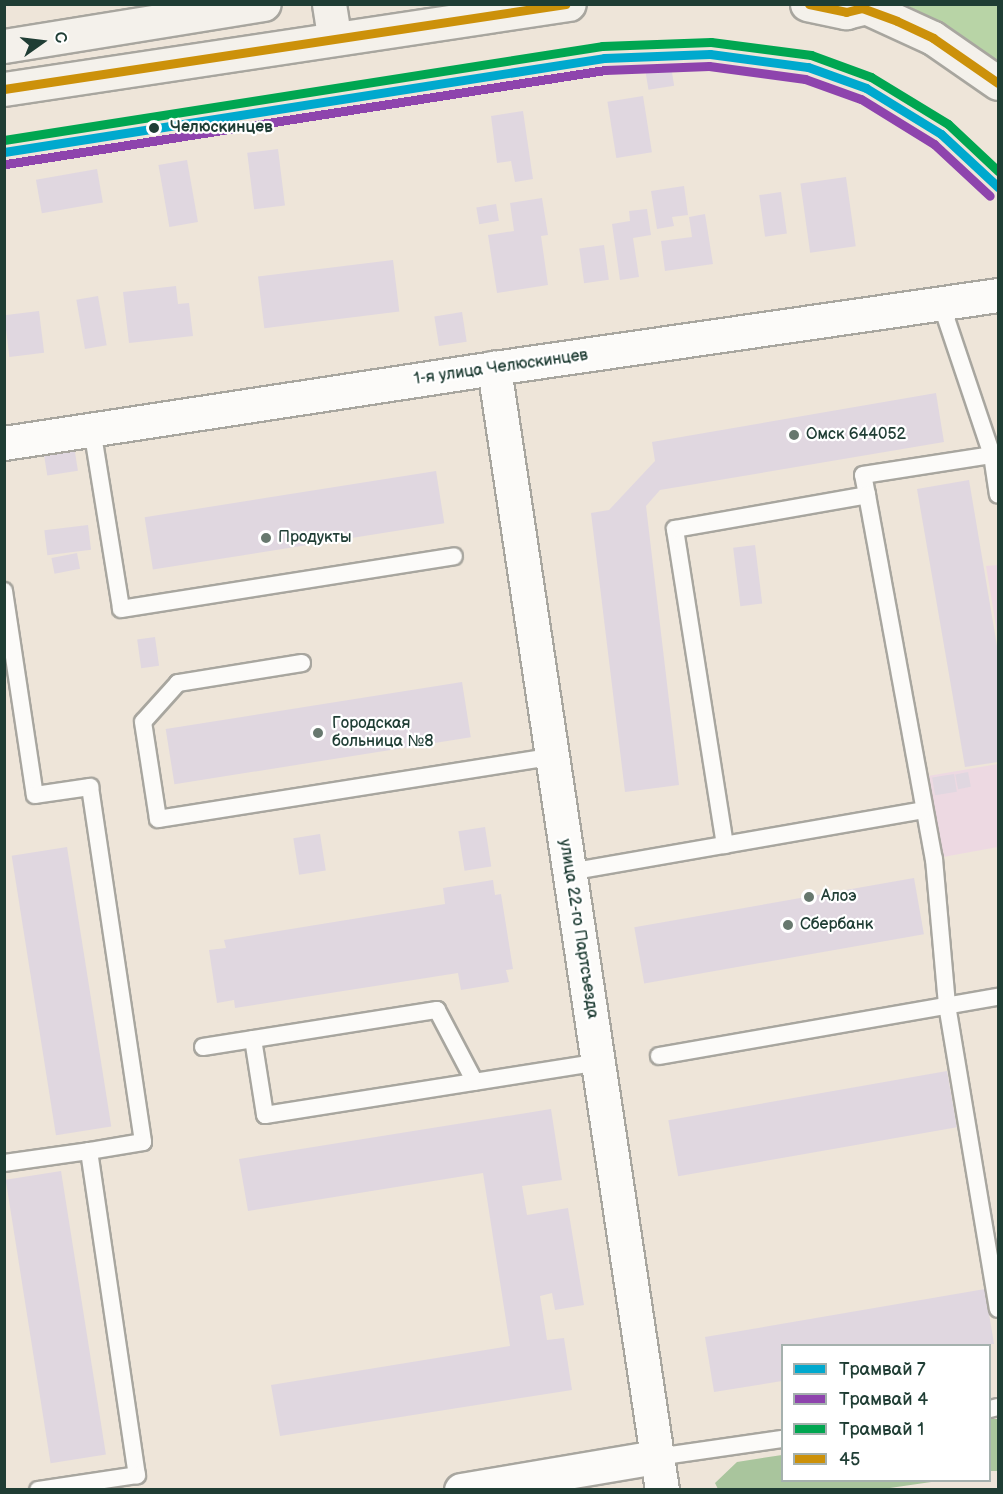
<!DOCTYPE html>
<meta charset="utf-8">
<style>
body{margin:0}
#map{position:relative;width:1003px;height:1494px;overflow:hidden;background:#eee5d9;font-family:"Balsamiq Sans",sans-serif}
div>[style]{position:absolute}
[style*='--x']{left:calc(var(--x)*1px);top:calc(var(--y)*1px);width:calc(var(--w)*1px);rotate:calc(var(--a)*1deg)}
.built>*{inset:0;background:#edd9e2}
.green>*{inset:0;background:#b8d4a6}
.forest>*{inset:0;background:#a9c59d;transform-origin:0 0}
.building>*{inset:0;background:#e0d7e0;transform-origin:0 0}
.roads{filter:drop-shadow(2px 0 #a8a69f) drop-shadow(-2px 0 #a8a69f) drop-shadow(0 2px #a8a69f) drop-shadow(0 -2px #a8a69f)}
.service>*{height:16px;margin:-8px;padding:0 8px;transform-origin:8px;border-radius:8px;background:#fcfbf9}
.minor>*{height:33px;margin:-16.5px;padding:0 16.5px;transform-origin:16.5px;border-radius:16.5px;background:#fcfbf9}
.tertiary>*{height:33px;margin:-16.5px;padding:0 16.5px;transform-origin:16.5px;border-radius:16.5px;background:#fcfbf9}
.secondary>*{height:33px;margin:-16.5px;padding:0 16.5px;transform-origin:16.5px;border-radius:16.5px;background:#f4f1eb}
.bus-1>*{height:9px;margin:-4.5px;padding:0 4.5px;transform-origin:4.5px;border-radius:4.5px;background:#cc910a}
.tram-1>*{height:9px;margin:-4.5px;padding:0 4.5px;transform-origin:4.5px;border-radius:4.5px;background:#00a9ce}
.tram-2>*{height:9px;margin:-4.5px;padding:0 4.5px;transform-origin:4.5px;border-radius:4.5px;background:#8e44ad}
.tram-3>*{height:9px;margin:-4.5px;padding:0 4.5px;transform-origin:4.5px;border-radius:4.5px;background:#00a651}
.dots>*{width:16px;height:16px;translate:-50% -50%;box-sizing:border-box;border:3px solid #fff;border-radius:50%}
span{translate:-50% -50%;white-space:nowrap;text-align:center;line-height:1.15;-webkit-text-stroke:4.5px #fff;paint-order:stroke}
.stop-label{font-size:16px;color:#1f3d34;font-weight:700}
.left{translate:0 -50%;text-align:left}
.street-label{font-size:16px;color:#1f3d34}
.poi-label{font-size:16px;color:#1f3d34}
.frame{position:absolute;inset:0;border:6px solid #1f3d34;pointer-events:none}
.legend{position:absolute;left:781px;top:1344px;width:210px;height:138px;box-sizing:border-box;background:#fff;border:2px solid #a5b1ae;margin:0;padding:8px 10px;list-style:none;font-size:18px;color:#1f3d34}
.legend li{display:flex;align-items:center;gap:12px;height:30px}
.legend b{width:30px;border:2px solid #a5b1ae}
.north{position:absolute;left:12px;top:12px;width:60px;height:60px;-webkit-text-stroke:4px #fff;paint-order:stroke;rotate:76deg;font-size:16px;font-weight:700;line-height:24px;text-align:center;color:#1f3d34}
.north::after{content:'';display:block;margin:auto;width:21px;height:27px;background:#1f3d34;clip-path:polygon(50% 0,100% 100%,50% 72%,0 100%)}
</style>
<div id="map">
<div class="built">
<div style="clip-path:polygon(998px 565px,998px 638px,986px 566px)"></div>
<div style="clip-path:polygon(998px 764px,998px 847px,943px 857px,928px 776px)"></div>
</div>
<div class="green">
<div style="clip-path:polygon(906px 5px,998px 5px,998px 65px,934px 19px)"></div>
</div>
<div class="forest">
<div style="left:998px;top:1419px;width:52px;height:8px;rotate:90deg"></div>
<div style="clip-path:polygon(782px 1455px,782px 1480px,938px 1481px,883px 1489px,718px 1489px,715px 1483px,737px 1462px)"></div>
</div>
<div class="building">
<div style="left:671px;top:66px;width:20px;height:26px;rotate:81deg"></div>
<div style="left:643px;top:96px;width:57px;height:36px;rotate:81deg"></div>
<div style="clip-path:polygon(523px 111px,533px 179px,515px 182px,511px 161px,497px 163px,491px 116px)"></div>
<div style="left:278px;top:149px;width:57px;height:31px;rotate:83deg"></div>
<div style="left:187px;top:160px;width:63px;height:29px;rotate:80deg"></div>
<div style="left:97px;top:169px;width:34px;height:62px;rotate:80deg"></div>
<div style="left:846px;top:177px;width:70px;height:46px;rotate:82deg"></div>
<div style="clip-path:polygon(684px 186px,688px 215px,672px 217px,674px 226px,657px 229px,651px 191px)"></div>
<div style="left:781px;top:192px;width:42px;height:22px;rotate:82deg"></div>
<div style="clip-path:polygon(542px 198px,548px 235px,541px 236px,548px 285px,497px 293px,488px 235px,514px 231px,510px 203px)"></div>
<div style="left:496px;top:204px;width:17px;height:20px;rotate:80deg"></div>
<div style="clip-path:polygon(647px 209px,651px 235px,633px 238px,639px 277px,620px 280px,612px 224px,630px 221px,629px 211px)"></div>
<div style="clip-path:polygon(705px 214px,713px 264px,665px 271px,661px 241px,692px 237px,689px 217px)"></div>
<div style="left:604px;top:245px;width:35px;height:25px;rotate:82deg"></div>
<div style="left:393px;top:260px;width:52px;height:136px;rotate:83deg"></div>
<div style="clip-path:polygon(176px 286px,178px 304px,189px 303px,193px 336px,129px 343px,123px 292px)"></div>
<div style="left:98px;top:296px;width:50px;height:22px;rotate:80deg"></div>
<div style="left:39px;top:311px;width:42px;height:35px;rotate:83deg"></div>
<div style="left:462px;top:312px;width:30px;height:28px;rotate:81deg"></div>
<div style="clip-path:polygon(936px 393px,944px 442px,660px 490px,646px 506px,679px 785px,625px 792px,591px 513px,609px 510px,655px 461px,652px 442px)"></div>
<div style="left:74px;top:446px;width:25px;height:31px;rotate:81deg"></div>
<div style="left:436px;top:471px;width:53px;height:295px;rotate:81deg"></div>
<div style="clip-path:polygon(969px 480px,998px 652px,998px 762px,965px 767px,917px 489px)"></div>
<div style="left:88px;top:525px;width:25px;height:44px;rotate:83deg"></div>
<div style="left:755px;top:545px;width:59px;height:22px;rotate:83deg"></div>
<div style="left:77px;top:553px;width:16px;height:26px;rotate:79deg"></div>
<div style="left:155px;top:637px;width:29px;height:18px;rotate:82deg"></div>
<div style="left:462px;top:682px;width:56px;height:300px;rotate:81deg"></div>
<div style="left:968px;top:772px;width:15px;height:13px;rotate:79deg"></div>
<div style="left:954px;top:774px;width:18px;height:22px;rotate:81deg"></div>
<div style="left:485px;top:827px;width:40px;height:27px;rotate:81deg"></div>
<div style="left:320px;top:834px;width:37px;height:27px;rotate:81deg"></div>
<div style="left:67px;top:847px;width:283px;height:56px;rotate:81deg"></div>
<div style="left:914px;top:878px;width:57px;height:284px;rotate:80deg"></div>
<div style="clip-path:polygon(493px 880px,495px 895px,501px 894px,513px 969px,506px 970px,509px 982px,461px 990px,458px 973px,235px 1008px,234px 1000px,217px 1003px,209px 950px,226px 948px,224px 940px,445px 904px,443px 888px)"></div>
<div style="left:947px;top:1071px;width:57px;height:283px;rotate:80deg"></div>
<div style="clip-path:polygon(551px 1109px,562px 1180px,522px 1186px,527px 1215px,568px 1208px,584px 1305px,555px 1310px,552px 1293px,540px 1296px,547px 1340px,564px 1338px,572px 1390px,280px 1436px,271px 1385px,510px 1346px,483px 1173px,248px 1211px,239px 1159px)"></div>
<div style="left:61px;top:1171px;width:287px;height:56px;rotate:81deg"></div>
<div style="clip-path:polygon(985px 1289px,994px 1344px,782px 1346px,782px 1381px,714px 1392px,705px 1337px)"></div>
</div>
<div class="roads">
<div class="service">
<div style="--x:92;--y:429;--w:182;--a:80.8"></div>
<div style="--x:121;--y:609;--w:337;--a:-9"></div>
<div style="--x:992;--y:455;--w:40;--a:81.5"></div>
<div style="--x:867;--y:495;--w:20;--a:-101"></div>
<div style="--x:863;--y:475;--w:131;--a:-8.8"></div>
<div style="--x:992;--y:455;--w:157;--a:-108.6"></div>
<div style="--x:4;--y:591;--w:206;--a:81.4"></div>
<div style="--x:35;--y:795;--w:56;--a:-8.3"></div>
<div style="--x:90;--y:787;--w:359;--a:81.5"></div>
<div style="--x:143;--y:1142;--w:55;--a:170.5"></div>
<div style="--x:89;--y:1151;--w:328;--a:81.6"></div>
<div style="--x:137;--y:1475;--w:100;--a:171.4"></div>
<div style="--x:302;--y:663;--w:126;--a:170.8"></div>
<div style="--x:178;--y:683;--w:52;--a:131.9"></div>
<div style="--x:143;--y:722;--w:98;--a:81.2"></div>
<div style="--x:158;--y:819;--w:398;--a:-9"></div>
<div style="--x:725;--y:845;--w:320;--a:-99"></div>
<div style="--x:675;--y:529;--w:195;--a:-10"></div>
<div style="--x:867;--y:495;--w:370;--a:79.6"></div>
<div style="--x:934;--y:859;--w:147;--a:84.9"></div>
<div style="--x:947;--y:1005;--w:308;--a:80.5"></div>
<div style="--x:569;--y:872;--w:359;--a:-9.9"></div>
<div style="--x:253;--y:1039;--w:77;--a:81"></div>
<div style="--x:265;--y:1115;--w:337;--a:-9"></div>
<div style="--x:203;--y:1047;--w:237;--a:-9"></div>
<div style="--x:437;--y:1010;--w:81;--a:62.2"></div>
<div style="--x:659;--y:1056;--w:344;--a:-9.9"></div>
<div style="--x:4;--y:1163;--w:86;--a:-8"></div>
<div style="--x:990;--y:1409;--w:8;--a:-14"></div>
<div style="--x:657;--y:1457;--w:126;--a:-8.2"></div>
</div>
<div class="minor">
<div style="--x:4;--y:443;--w:496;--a:-8.7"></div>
</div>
<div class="tertiary">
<div style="--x:461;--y:1490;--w:199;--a:-9.6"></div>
<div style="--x:662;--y:1490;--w:1135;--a:-98.52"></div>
<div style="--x:494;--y:368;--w:509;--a:-8.24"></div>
</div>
<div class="secondary">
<div style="--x:329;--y:4;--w:33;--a:81"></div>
<div style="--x:807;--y:4;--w:40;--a:12"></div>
<div style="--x:846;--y:12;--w:16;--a:-14"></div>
<div style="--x:859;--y:4;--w:81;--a:24.7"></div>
<div style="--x:933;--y:38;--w:79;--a:34.7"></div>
<div style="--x:4;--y:46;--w:263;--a:-9.2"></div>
<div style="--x:4;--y:89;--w:571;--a:-8.56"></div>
</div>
</div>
<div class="bus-1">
<div style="--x:809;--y:4;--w:38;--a:12"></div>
<div style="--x:846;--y:12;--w:16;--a:-14"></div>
<div style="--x:862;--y:8;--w:37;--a:20"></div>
<div style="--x:897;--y:21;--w:40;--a:25"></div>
<div style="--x:933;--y:38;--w:79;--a:34.7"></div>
<div style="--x:4;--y:89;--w:568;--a:-8.6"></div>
</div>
<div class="tram-1">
<div style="--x:4;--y:152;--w:607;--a:-8.9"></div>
<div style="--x:604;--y:58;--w:106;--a:-2.2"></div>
<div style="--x:710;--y:54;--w:99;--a:7.6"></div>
<div style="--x:808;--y:67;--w:62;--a:19.9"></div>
<div style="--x:866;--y:88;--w:88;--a:31.5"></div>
<div style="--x:941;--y:134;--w:78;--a:42.9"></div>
</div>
<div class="tram-2">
<div style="--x:6;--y:164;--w:606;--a:-8.92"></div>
<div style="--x:605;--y:70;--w:104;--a:-2.2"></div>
<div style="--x:709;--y:66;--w:97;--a:7.7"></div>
<div style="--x:805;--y:79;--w:59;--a:19.7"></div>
<div style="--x:861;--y:99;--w:86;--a:31.7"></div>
<div style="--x:934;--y:144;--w:76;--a:42.9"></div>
</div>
<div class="tram-3">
<div style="--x:4;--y:140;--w:605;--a:-8.93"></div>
<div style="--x:602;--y:46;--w:109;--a:-2.1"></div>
<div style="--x:711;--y:42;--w:101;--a:7.4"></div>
<div style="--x:811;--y:55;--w:64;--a:20.1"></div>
<div style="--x:871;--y:77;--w:90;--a:31.4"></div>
<div style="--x:948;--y:124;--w:69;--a:43.2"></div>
</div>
<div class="dots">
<div style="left:154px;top:128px;background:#1f3d34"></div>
<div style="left:794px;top:435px;background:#67786e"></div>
<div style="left:266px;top:538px;background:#67786e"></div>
<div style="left:318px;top:733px;background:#67786e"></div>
<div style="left:809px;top:897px;background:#67786e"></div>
<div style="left:788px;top:925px;background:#67786e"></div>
</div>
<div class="stop-label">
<span class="left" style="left:170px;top:128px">Челюскинцев</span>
</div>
<div class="street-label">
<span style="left:501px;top:368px;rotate:-8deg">1-я улица Челюскинцев</span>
<span style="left:578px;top:929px;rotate:81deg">улица 22-го Партсъезда</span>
</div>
<div class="poi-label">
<span class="left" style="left:806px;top:435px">Омск 644052</span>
<span class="left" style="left:278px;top:538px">Продукты</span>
<span class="left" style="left:332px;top:733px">Городская<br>больница №8</span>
<span class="left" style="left:821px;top:897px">Алоэ</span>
<span class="left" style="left:800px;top:925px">Сбербанк</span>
</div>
<div class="frame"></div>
<ul class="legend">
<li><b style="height:8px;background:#00a9ce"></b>Трамвай 7</li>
<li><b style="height:8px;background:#8e44ad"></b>Трамвай 4</li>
<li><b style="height:8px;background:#00a651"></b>Трамвай 1</li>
<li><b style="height:8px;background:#cc910a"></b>45</li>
</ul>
<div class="north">С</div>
</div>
